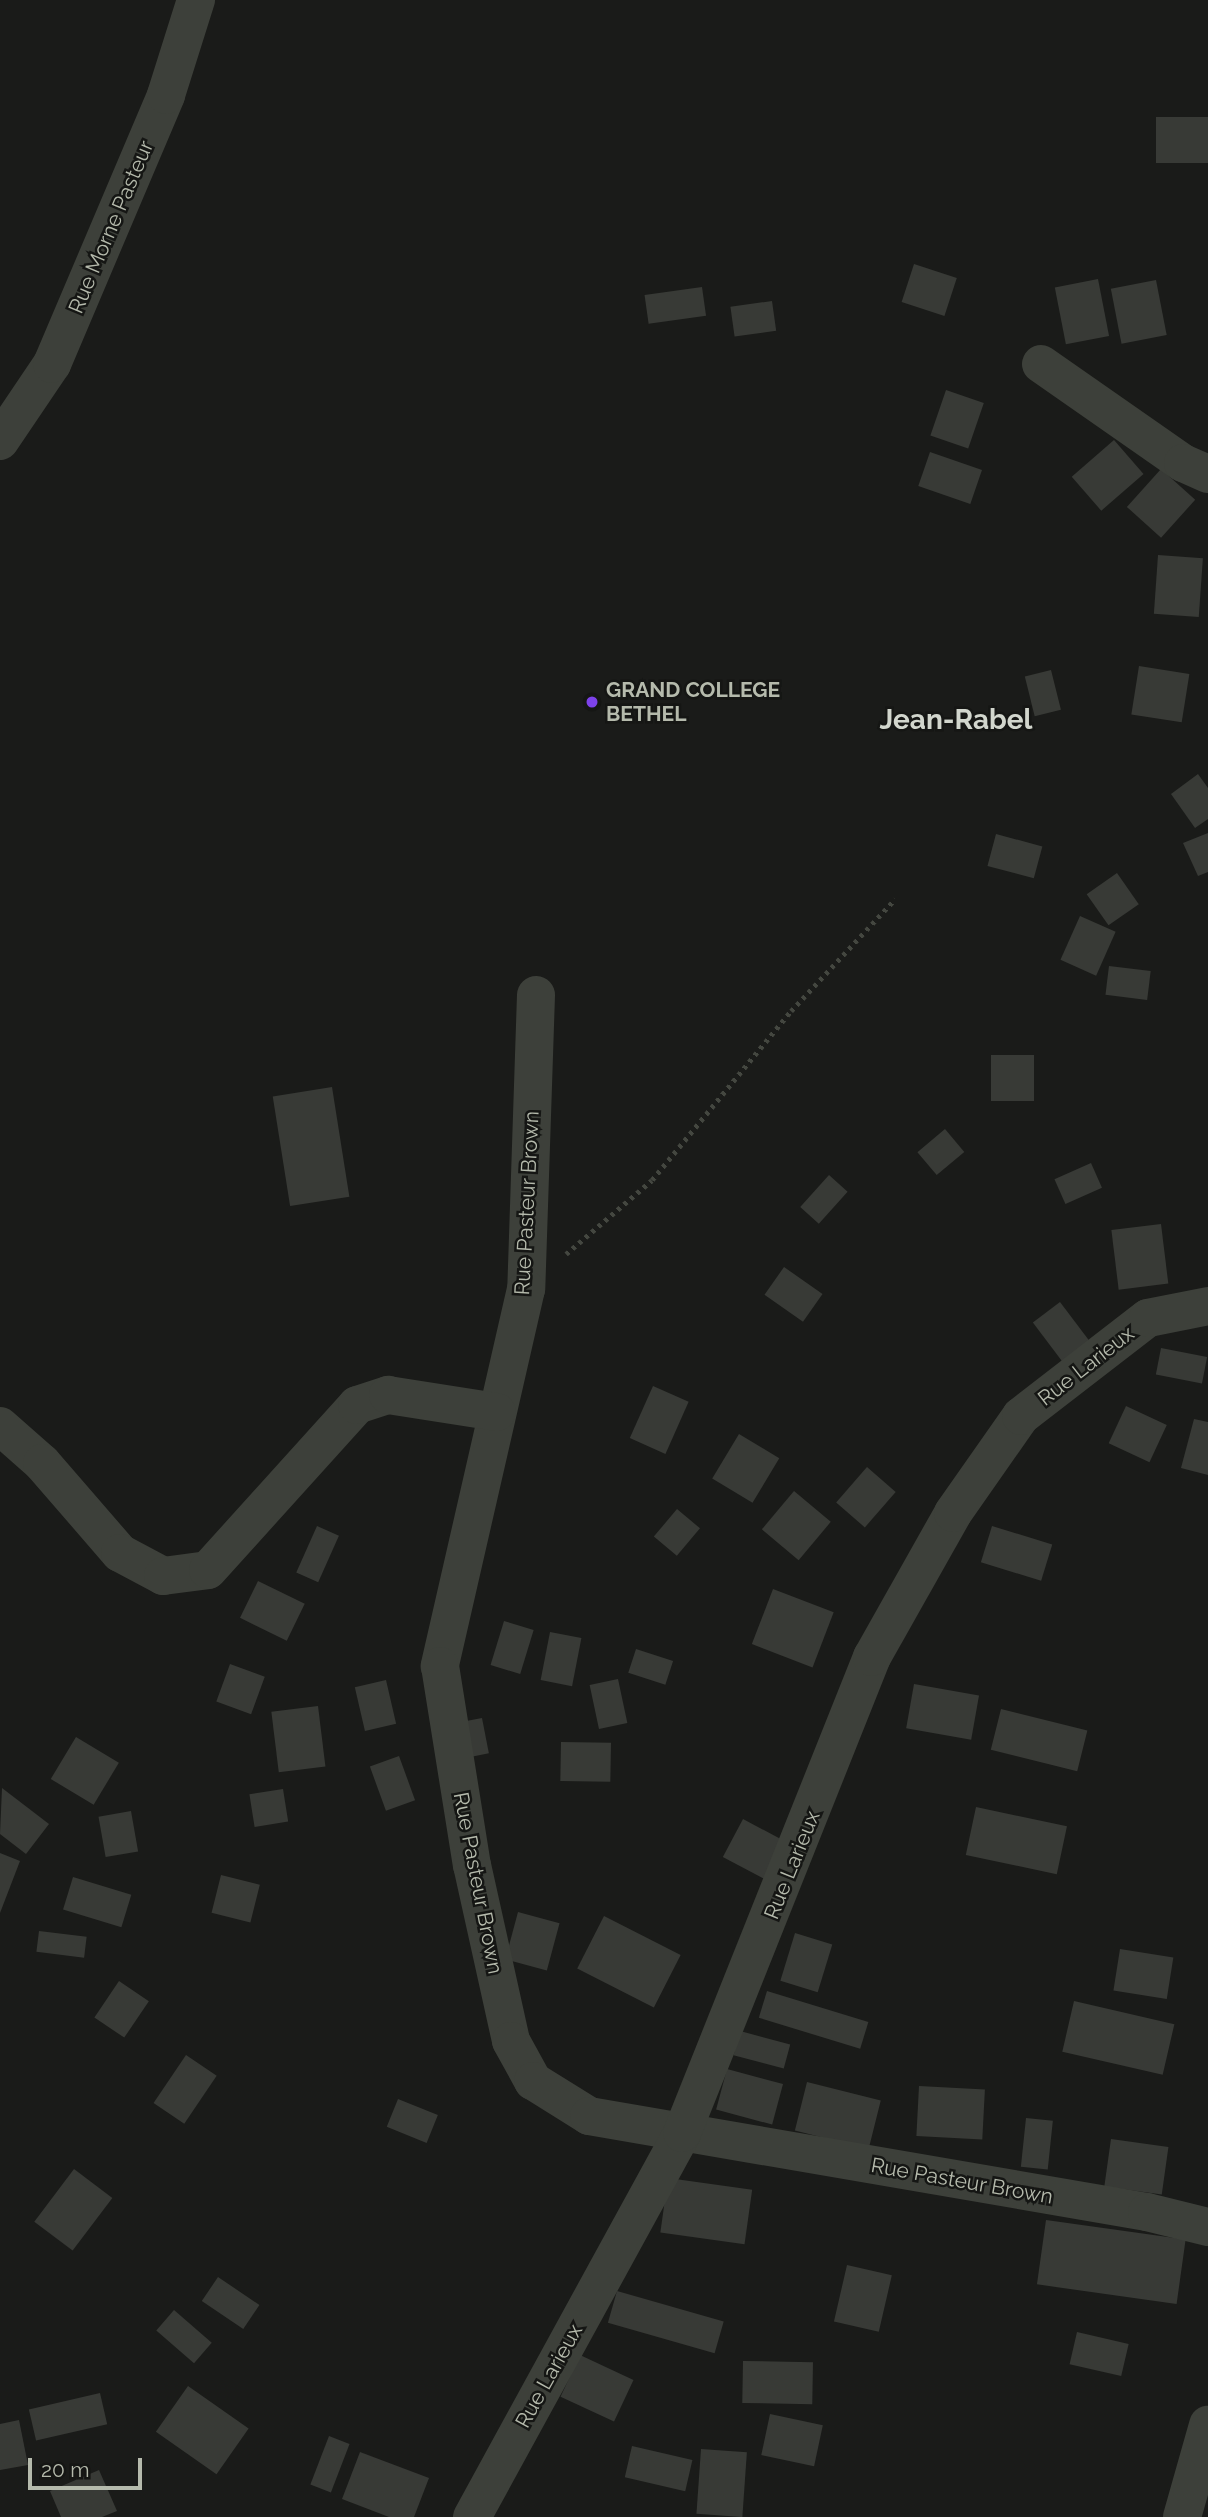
<!DOCTYPE html>
<style>
body{margin:0}
#map{position:relative;width:1208px;height:2517px;overflow:hidden;background:#1a1b19;font-family:Raleway,sans-serif}
div>[style]{position:absolute}
[style*='--x']{left:calc(var(--x)*1px);top:calc(var(--y)*1px);width:calc(var(--w)*1px);rotate:calc(var(--a)*1deg)}
.building>*{inset:0;background:#383a36;transform-origin:0 0}
.path>*{height:4.5px;margin-top:-2.25px;transform-origin:0;background:repeating-linear-gradient(90deg,#444740 0 3.5px,transparent 0 8.5px)}
.street>*{height:38px;margin:-19px;padding:0 19px;transform-origin:19px;border-radius:19px;background:#3d403a}
.dots>*{width:19px;height:19px;translate:-50% -50%;box-sizing:border-box;border:4px solid #151614;border-radius:50%}
span{translate:-50% -50%;white-space:nowrap;text-align:center;line-height:1.15;-webkit-text-stroke:5px #151614;paint-order:stroke}
.street-label{font-size:21px;color:#b5baac}
.poi-label{font-size:21px;color:#b5baac;font-weight:700}
.left{translate:0 -50%;text-align:left}
.district-label{font-size:28px;color:#d2d6cd;font-weight:700}
.scale{position:absolute;left:28px;top:2458px;width:114px;height:32px;box-sizing:border-box;border:4px solid #b5baac;border-top:0;padding-left:9px;font-size:21px;line-height:24px;white-space:nowrap;color:#b5baac;-webkit-text-stroke:5px #151614;paint-order:stroke}
</style>
<div id="map">
<div class="building">
<div style="left:1208px;top:117px;width:46px;height:52px;rotate:90deg"></div>
<div style="left:914px;top:264px;width:45px;height:40px;rotate:18deg"></div>
<div style="left:1098px;top:279px;width:58px;height:44px;rotate:79deg"></div>
<div style="left:1156px;top:280px;width:56px;height:46px;rotate:79deg"></div>
<div style="left:702px;top:287px;width:29px;height:58px;rotate:82deg"></div>
<div style="left:772px;top:301px;width:30px;height:42px;rotate:82deg"></div>
<div style="left:946px;top:390px;width:40px;height:48px;rotate:19deg"></div>
<div style="left:1114px;top:440px;width:45px;height:56px;rotate:49deg"></div>
<div style="left:930px;top:452px;width:55px;height:36px;rotate:19deg"></div>
<div style="left:1161px;top:469px;width:46px;height:51px;rotate:42deg"></div>
<div style="left:1158px;top:555px;width:45px;height:59px;rotate:4deg"></div>
<div style="left:1139px;top:666px;width:51px;height:49px;rotate:9deg"></div>
<div style="left:1051px;top:670px;width:41px;height:27px;rotate:76deg"></div>
<div style="clip-path:polygon(1198px 774px,1208px 788px,1208px 819px,1195px 828px,1171px 794px)"></div>
<div style="clip-path:polygon(1208px 833px,1208px 872px,1198px 876px,1183px 843px)"></div>
<div style="left:996px;top:834px;width:48px;height:33px;rotate:15deg"></div>
<div style="left:1117px;top:873px;width:38px;height:37px;rotate:55deg"></div>
<div style="left:1080px;top:916px;width:39px;height:48px;rotate:24deg"></div>
<div style="left:1109px;top:966px;width:42px;height:29px;rotate:7deg"></div>
<div style="left:991px;top:1055px;width:43px;height:46px"></div>
<div style="left:332px;top:1087px;width:111px;height:60px;rotate:81deg"></div>
<div style="left:945px;top:1129px;width:30px;height:36px;rotate:50deg"></div>
<div style="left:1091px;top:1163px;width:27px;height:40px;rotate:66deg"></div>
<div style="left:829px;top:1175px;width:25px;height:43px;rotate:42deg"></div>
<div style="left:1161px;top:1224px;width:60px;height:50px;rotate:83deg"></div>
<div style="left:784px;top:1267px;width:47px;height:34px;rotate:35deg"></div>
<div style="left:1060px;top:1302px;width:53px;height:34px;rotate:53deg"></div>
<div style="left:1161px;top:1348px;width:47px;height:27px;rotate:11deg"></div>
<div style="left:653px;top:1386px;width:39px;height:57px;rotate:24deg"></div>
<div style="left:1126px;top:1406px;width:45px;height:41px;rotate:25deg"></div>
<div style="clip-path:polygon(1194px 1419px,1208px 1422px,1208px 1475px,1181px 1468px)"></div>
<div style="left:739px;top:1434px;width:47px;height:52px;rotate:31deg"></div>
<div style="left:867px;top:1467px;width:38px;height:47px;rotate:41deg"></div>
<div style="left:794px;top:1491px;width:48px;height:50px;rotate:40deg"></div>
<div style="left:677px;top:1509px;width:30px;height:36px;rotate:40deg"></div>
<div style="left:317px;top:1526px;width:24px;height:51px;rotate:24deg"></div>
<div style="left:992px;top:1526px;width:63px;height:38px;rotate:17deg"></div>
<div style="left:258px;top:1581px;width:52px;height:41px;rotate:26deg"></div>
<div style="left:773px;top:1589px;width:65px;height:59px;rotate:21deg"></div>
<div style="left:504px;top:1621px;width:31px;height:46px;rotate:17deg"></div>
<div style="left:550px;top:1632px;width:32px;height:49px;rotate:11deg"></div>
<div style="left:636px;top:1649px;width:39px;height:25px;rotate:18deg"></div>
<div style="left:230px;top:1664px;width:37px;height:40px;rotate:20deg"></div>
<div style="left:618px;top:1679px;width:45px;height:29px;rotate:78deg"></div>
<div style="left:386px;top:1680px;width:45px;height:32px;rotate:77deg"></div>
<div style="left:914px;top:1684px;width:66px;height:45px;rotate:10deg"></div>
<div style="left:318px;top:1706px;width:61px;height:47px;rotate:83deg"></div>
<div style="left:1001px;top:1709px;width:89px;height:42px;rotate:14deg"></div>
<div style="left:482px;top:1718px;width:36px;height:24px;rotate:79deg"></div>
<div style="left:76px;top:1737px;width:50px;height:49px;rotate:31deg"></div>
<div style="left:561px;top:1742px;width:50px;height:39px;rotate:1deg"></div>
<div style="left:399px;top:1756px;width:47px;height:31px;rotate:70deg"></div>
<div style="clip-path:polygon(2px 1788px,49px 1824px,26px 1854px,0 1834px)"></div>
<div style="left:283px;top:1789px;width:33px;height:34px;rotate:81deg"></div>
<div style="left:976px;top:1807px;width:93px;height:49px;rotate:12deg"></div>
<div style="left:131px;top:1811px;width:41px;height:33px;rotate:80deg"></div>
<div style="left:743px;top:1819px;width:49px;height:43px;rotate:28deg"></div>
<div style="clip-path:polygon(0 1853px,20px 1861px,0 1913px)"></div>
<div style="left:221px;top:1875px;width:40px;height:39px;rotate:14deg"></div>
<div style="left:73px;top:1877px;width:61px;height:34px;rotate:17deg"></div>
<div style="left:518px;top:1912px;width:43px;height:49px;rotate:15deg"></div>
<div style="left:604px;top:1916px;width:86px;height:59px;rotate:27deg"></div>
<div style="left:39px;top:1931px;width:48px;height:21px;rotate:7deg"></div>
<div style="left:795px;top:1933px;width:39px;height:50px;rotate:17deg"></div>
<div style="left:1120px;top:1949px;width:54px;height:42px;rotate:9deg"></div>
<div style="left:119px;top:1981px;width:36px;height:44px;rotate:34deg"></div>
<div style="left:767px;top:1991px;width:106px;height:28px;rotate:17deg"></div>
<div style="left:1074px;top:2001px;width:103px;height:52px;rotate:13deg"></div>
<div style="left:740px;top:2031px;width:52px;height:25px;rotate:15deg"></div>
<div style="left:186px;top:2055px;width:37px;height:58px;rotate:34deg"></div>
<div style="left:727px;top:2069px;width:58px;height:42px;rotate:15deg"></div>
<div style="left:807px;top:2082px;width:76px;height:50px;rotate:14deg"></div>
<div style="left:919px;top:2086px;width:66px;height:50px;rotate:3deg"></div>
<div style="left:398px;top:2099px;width:43px;height:30px;rotate:22deg"></div>
<div style="left:1026px;top:2118px;width:27px;height:49px;rotate:6deg"></div>
<div style="left:1111px;top:2139px;width:58px;height:48px;rotate:8deg"></div>
<div style="left:74px;top:2169px;width:48px;height:66px;rotate:37deg"></div>
<div style="left:668px;top:2178px;width:85px;height:55px;rotate:8deg"></div>
<div style="left:1046px;top:2220px;width:141px;height:65px;rotate:8deg"></div>
<div style="left:847px;top:2265px;width:46px;height:58px;rotate:13deg"></div>
<div style="left:218px;top:2277px;width:50px;height:29px;rotate:34deg"></div>
<div style="left:617px;top:2291px;width:111px;height:33px;rotate:16deg"></div>
<div style="left:174px;top:2310px;width:50px;height:27px;rotate:41deg"></div>
<div style="left:1077px;top:2332px;width:53px;height:33px;rotate:13deg"></div>
<div style="left:580px;top:2355px;width:59px;height:46px;rotate:25deg"></div>
<div style="left:743px;top:2361px;width:70px;height:42px;rotate:1deg"></div>
<div style="left:188px;top:2386px;width:74px;height:56px;rotate:35deg"></div>
<div style="left:100px;top:2393px;width:32px;height:73px;rotate:77deg"></div>
<div style="left:770px;top:2414px;width:54px;height:42px;rotate:12deg"></div>
<div style="clip-path:polygon(19px 2420px,28px 2465px,0 2470px,0 2424px)"></div>
<div style="left:329px;top:2436px;width:22px;height:52px;rotate:21deg"></div>
<div style="left:632px;top:2446px;width:62px;height:32px;rotate:13deg"></div>
<div style="left:701px;top:2449px;width:46px;height:65px;rotate:4deg"></div>
<div style="clip-path:polygon(360px 2452px,429px 2478px,414px 2517px,389px 2517px,342px 2499px)"></div>
<div style="clip-path:polygon(99px 2470px,117px 2511px,102px 2517px,61px 2517px,50px 2491px)"></div>
</div>
<div class="path">
<div style="--x:566;--y:1254;--w:113;--a:-40.7"></div>
<div style="--x:652;--y:1180;--w:219;--a:-50.6"></div>
<div style="--x:791;--y:1011;--w:153;--a:-47.1"></div>
</div>
<div class="street">
<div style="--x:1041;--y:364;--w:173;--a:34.9"></div>
<div style="--x:1183;--y:463;--w:27;--a:24"></div>
<div style="--x:0;--y:441;--w:93;--a:-56"></div>
<div style="--x:52;--y:364;--w:292;--a:-67"></div>
<div style="--x:166;--y:95;--w:100;--a:-72.5"></div>
<div style="--x:536;--y:995;--w:294;--a:91.9"></div>
<div style="--x:526;--y:1289;--w:387;--a:102.9"></div>
<div style="--x:440;--y:1666;--w:202;--a:80.9"></div>
<div style="--x:472;--y:1865;--w:180;--a:77.5"></div>
<div style="--x:511;--y:2041;--w:46;--a:61.2"></div>
<div style="--x:533;--y:2081;--w:66;--a:32"></div>
<div style="--x:589;--y:2116;--w:566;--a:9.76"></div>
<div style="--x:1147;--y:2212;--w:63;--a:13.8"></div>
<div style="--x:0;--y:1426;--w:56;--a:41.4"></div>
<div style="--x:42;--y:1463;--w:119;--a:49.1"></div>
<div style="--x:120;--y:1553;--w:49;--a:28.1"></div>
<div style="--x:163;--y:1576;--w:45;--a:-7.6"></div>
<div style="--x:208;--y:1570;--w:222;--a:-47.9"></div>
<div style="--x:357;--y:1405;--w:33;--a:-18"></div>
<div style="--x:388;--y:1395;--w:110;--a:8.9"></div>
<div style="--x:472;--y:2517;--w:438;--a:-61.3"></div>
<div style="--x:682;--y:2133;--w:513;--a:-68.24"></div>
<div style="--x:872;--y:1657;--w:165;--a:-60.6"></div>
<div style="--x:953;--y:1513;--w:118;--a:-55"></div>
<div style="--x:1021;--y:1416;--w:160;--a:-37.7"></div>
<div style="--x:1148;--y:1318;--w:61;--a:-11.3"></div>
<div style="--x:1182;--y:2517;--w:96;--a:-74.2"></div>
</div>
<div class="dots">
<div style="left:592px;top:702px;background:#7d42ea"></div>
</div>
<div class="street-label">
<span style="left:111px;top:227px;rotate:-67deg">Rue Morne Pasteur</span>
<span style="left:527px;top:1203px;rotate:-87deg">Rue Pasteur Brown</span>
<span style="left:1086px;top:1366px;rotate:-38deg">Rue Larieux</span>
<span style="left:792px;top:1865px;rotate:-68deg">Rue Larieux</span>
<span style="left:478px;top:1883px;rotate:79deg">Rue Pasteur Brown</span>
<span style="left:962px;top:2181px;rotate:10deg">Rue Pasteur Brown</span>
<span style="left:549px;top:2376px;rotate:-61deg">Rue Larieux</span>
</div>
<div class="poi-label">
<span class="left" style="left:606px;top:702px">GRAND COLLEGE<br>BETHEL</span>
</div>
<div class="district-label">
<span style="left:956px;top:720px">Jean-Rabel</span>
</div>
<div class="scale">20 m</div>
</div>
